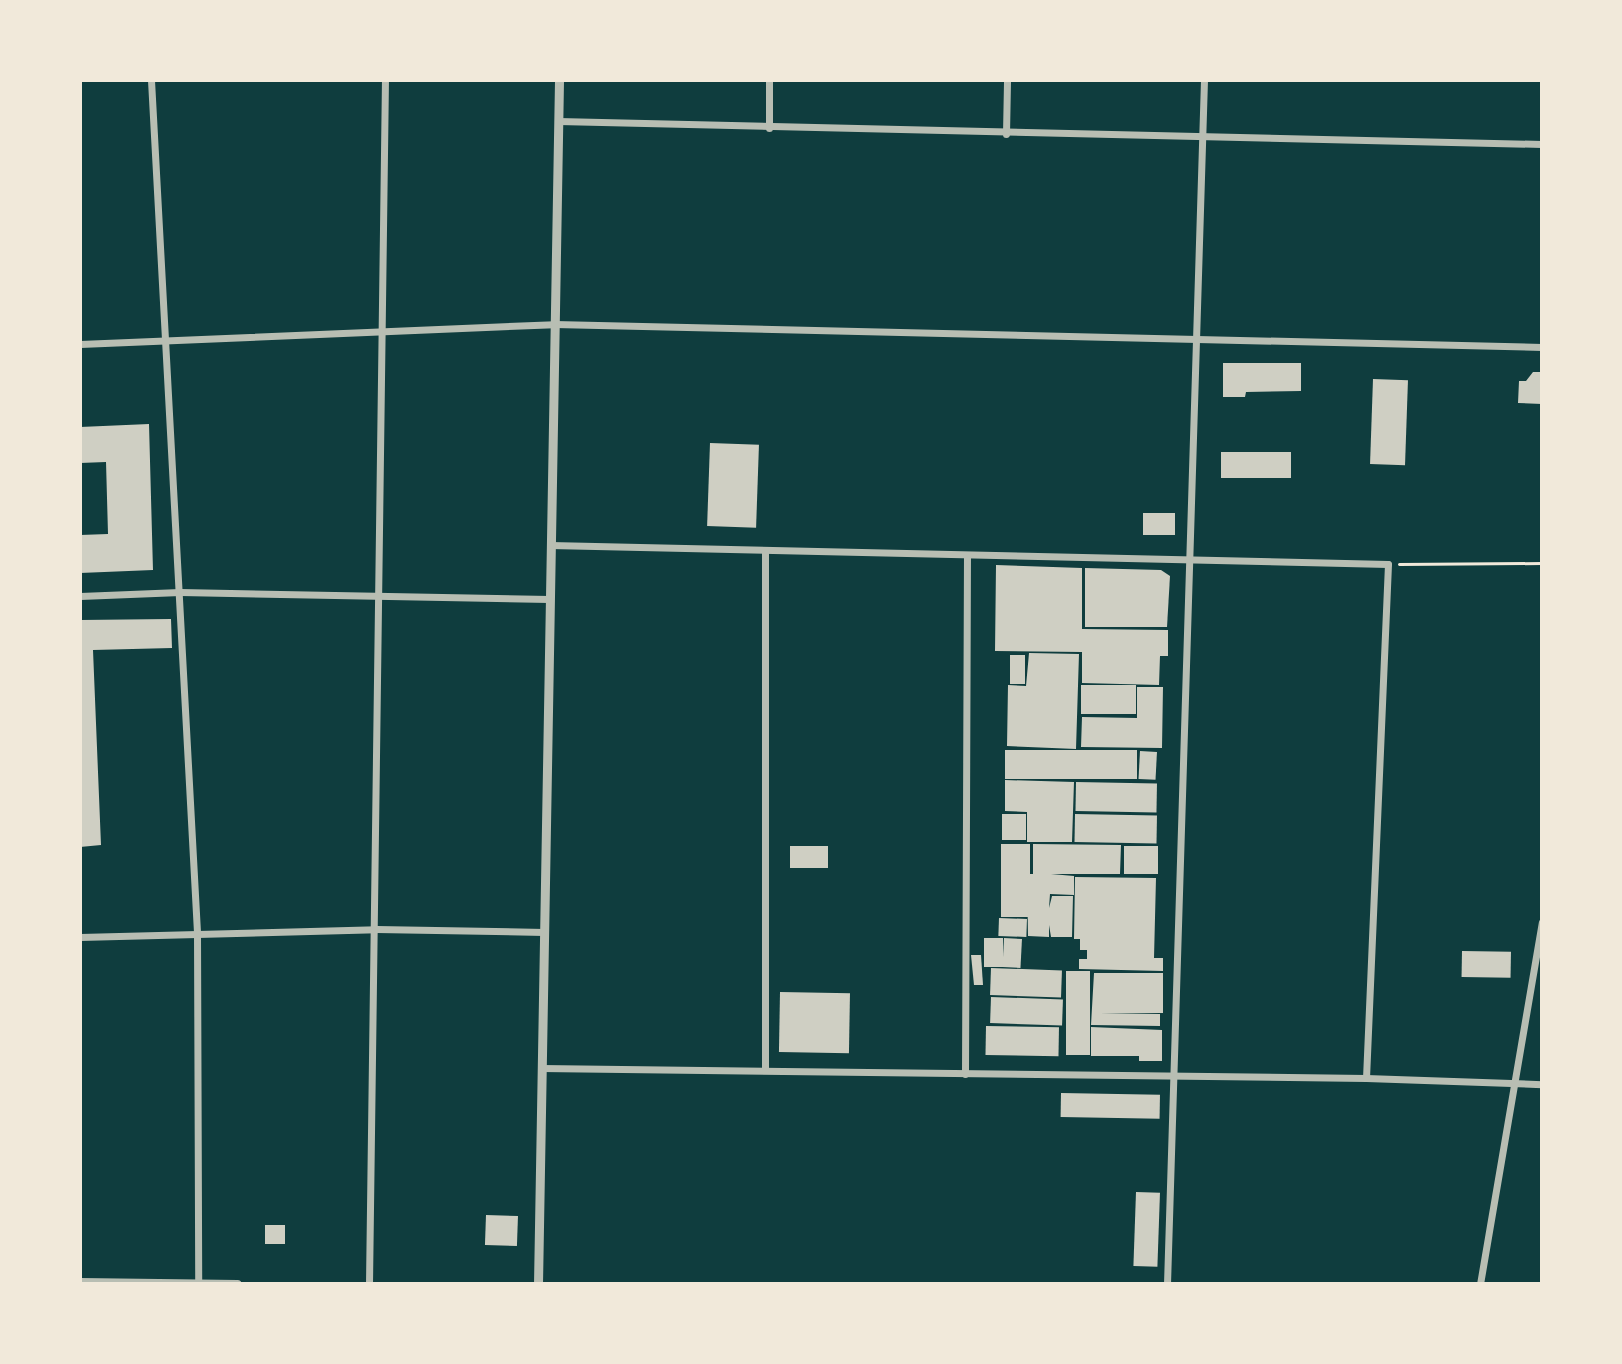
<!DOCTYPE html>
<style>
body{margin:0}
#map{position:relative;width:1622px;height:1364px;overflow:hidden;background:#0f3d3e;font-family:Arial,sans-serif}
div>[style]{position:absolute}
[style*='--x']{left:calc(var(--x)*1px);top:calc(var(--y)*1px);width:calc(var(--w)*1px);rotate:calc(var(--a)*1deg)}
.building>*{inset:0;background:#cfcfc3;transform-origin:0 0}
.path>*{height:3px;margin:-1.5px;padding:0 1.5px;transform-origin:1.5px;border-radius:1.5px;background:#f1e9da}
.minor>*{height:7px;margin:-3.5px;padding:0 3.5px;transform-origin:3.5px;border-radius:3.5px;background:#b8beb3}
.tertiary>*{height:9px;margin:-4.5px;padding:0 4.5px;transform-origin:4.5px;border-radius:4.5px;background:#b8beb3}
span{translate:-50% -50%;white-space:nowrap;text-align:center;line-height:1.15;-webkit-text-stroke:6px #f1e9da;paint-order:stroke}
.frame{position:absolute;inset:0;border:82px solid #f1e9da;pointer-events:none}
</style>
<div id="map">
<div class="building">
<div style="clip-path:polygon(1223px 363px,1301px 363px,1301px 391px,1246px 392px,1245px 397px,1223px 397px)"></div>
<div style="clip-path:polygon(1533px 372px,1542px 372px,1542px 404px,1518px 403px,1519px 381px,1526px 381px)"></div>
<div style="left:1373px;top:379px;width:35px;height:85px;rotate:2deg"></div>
<div style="clip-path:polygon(149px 424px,153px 570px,80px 573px,80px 535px,108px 534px,106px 462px,80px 463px,80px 427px)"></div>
<div style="left:710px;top:443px;width:49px;height:83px;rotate:2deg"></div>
<div style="left:1291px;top:452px;width:26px;height:70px;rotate:90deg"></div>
<div style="left:1143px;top:513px;width:32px;height:22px"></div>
<div style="clip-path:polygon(996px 565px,1082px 568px,1082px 629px,1168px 630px,1168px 656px,1160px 656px,1159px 685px,1082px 683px,1082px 652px,995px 651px)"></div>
<div style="clip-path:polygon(1085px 568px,1161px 570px,1170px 576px,1167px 627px,1085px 627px)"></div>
<div style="clip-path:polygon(171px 619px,172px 648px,93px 650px,101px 845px,80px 847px,80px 620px)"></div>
<div style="clip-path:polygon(1029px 653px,1079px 654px,1076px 749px,1007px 746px,1008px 685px,1026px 686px)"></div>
<div style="left:1010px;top:655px;width:15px;height:29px"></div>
<div style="left:1081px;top:685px;width:55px;height:29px"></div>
<div style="clip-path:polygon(1137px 687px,1163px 687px,1162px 748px,1081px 747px,1082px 717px,1137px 718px)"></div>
<div style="left:1005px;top:750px;width:132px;height:29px"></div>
<div style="left:1140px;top:751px;width:17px;height:28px;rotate:3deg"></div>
<div style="clip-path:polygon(1005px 780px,1074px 782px,1072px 842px,1027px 842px,1027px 812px,1005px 811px)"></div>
<div style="left:1076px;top:782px;width:81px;height:29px;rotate:1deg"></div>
<div style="left:1002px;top:814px;width:24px;height:26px"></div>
<div style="left:1075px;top:814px;width:82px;height:28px;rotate:1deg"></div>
<div style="left:1001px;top:844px;width:29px;height:73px"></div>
<div style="clip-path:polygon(1033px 844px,1121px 845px,1120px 874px,1051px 874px,1074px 876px,1074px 895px,1050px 894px,1049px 908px,1052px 896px,1073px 896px,1072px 937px,1051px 937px,1049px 925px,1049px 937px,1028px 936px,1027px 874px,1033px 874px)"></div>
<div style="left:790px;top:846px;width:38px;height:22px"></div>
<div style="left:1124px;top:846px;width:34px;height:28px"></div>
<div style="clip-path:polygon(1075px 877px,1156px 878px,1154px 958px,1163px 958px,1163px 971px,1079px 969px,1079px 959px,1087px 959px,1087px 950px,1080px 950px,1080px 939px,1074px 939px)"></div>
<div style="left:999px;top:918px;width:28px;height:18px;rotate:2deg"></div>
<div style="left:984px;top:938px;width:19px;height:29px"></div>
<div style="left:1004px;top:938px;width:18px;height:29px;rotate:3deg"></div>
<div style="left:1462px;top:951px;width:49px;height:26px;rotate:1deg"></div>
<div style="clip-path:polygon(971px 955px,981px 955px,983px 985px,974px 985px)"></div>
<div style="left:991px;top:968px;width:71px;height:27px;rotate:2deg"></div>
<div style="left:1066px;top:971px;width:24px;height:84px"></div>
<div style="clip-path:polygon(1094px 973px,1163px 973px,1163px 1013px,1100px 1013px,1160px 1014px,1160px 1026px,1091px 1025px)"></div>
<div style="left:780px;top:992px;width:70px;height:60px;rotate:1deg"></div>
<div style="left:991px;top:997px;width:72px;height:26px;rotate:2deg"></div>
<div style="left:986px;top:1026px;width:73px;height:29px;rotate:1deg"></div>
<div style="clip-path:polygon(1091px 1027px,1162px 1030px,1162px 1061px,1139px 1061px,1139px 1056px,1091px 1056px)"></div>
<div style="left:1061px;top:1093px;width:99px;height:24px;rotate:1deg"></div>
<div style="left:1136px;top:1192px;width:24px;height:74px;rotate:2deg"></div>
<div style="left:486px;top:1215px;width:32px;height:30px;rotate:2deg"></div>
<div style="left:265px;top:1225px;width:20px;height:19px"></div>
</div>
<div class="path">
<div style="--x:1399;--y:564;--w:143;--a:-0.4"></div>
</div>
<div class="minor">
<div style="--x:151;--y:80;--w:854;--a:86.91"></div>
<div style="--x:197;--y:933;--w:351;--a:89.8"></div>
<div style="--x:558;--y:121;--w:984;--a:1.34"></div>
<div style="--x:769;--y:128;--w:48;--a:-90"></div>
<div style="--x:1006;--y:134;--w:54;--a:-88.9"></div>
<div style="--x:80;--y:344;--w:474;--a:-2.4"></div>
<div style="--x:554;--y:324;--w:988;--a:1.33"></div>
<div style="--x:550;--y:545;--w:838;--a:1.3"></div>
<div style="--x:1388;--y:564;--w:514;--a:92.45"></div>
<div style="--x:80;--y:596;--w:100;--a:-2.3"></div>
<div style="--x:180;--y:592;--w:369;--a:1.1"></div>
<div style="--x:80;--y:937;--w:296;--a:-1.5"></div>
<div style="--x:376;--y:929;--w:168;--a:1"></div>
<div style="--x:541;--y:1068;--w:825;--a:0.69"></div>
<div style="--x:1366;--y:1078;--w:176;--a:2"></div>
<div style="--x:765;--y:1070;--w:520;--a:-90"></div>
<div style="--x:965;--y:1074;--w:519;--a:-89.78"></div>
<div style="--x:369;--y:1284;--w:1204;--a:-89.24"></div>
<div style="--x:1167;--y:1284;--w:1205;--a:-88.24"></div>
<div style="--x:1480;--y:1284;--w:367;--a:-80.3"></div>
</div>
<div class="tertiary">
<div style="--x:80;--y:1282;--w:157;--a:0.7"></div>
<div style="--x:538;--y:1284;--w:1204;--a:-89"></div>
</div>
<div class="frame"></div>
</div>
